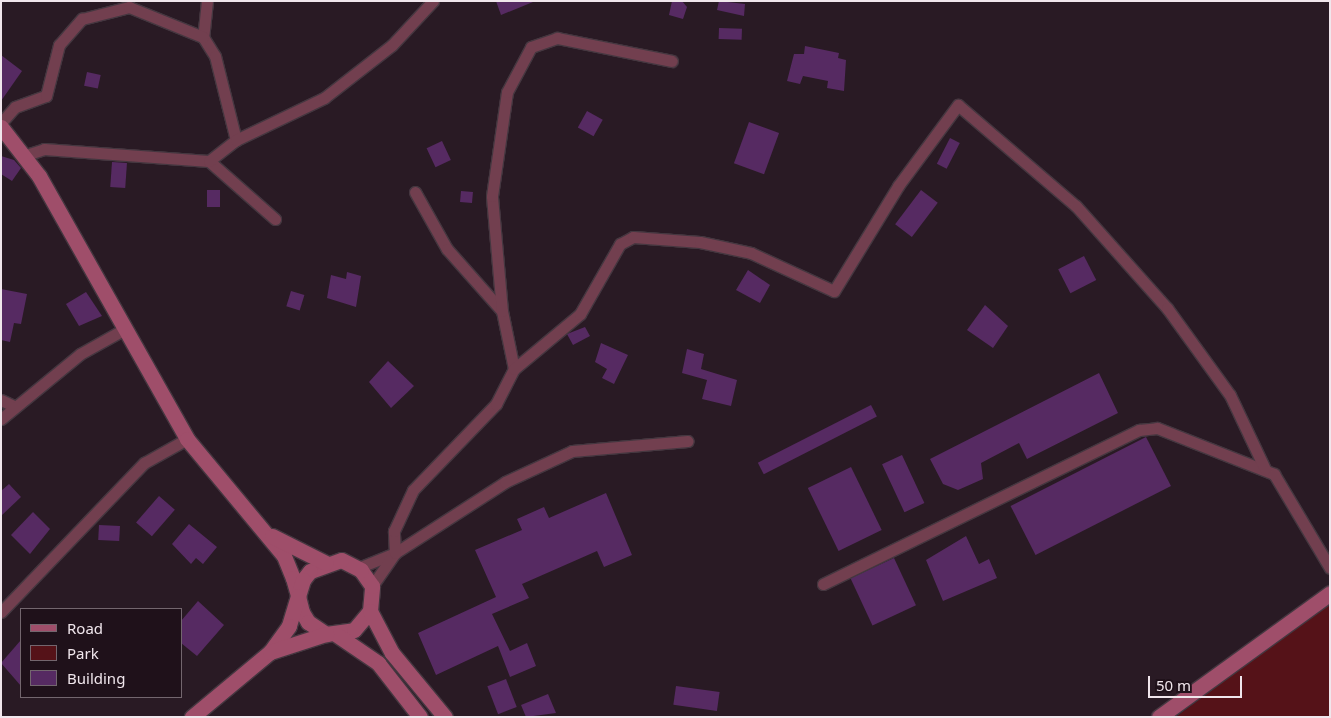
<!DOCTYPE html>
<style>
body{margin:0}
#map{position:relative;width:1331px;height:718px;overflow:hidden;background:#291a24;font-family:"Noto Sans",sans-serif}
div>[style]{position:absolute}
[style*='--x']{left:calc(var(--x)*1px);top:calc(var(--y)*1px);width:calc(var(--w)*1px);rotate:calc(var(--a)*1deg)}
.green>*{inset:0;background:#551218}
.building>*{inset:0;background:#562a62;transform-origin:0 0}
.roads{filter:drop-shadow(1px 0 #453740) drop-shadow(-1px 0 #453740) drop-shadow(0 1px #453740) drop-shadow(0 -1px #453740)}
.street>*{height:11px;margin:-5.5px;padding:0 5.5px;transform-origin:5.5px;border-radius:5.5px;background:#723f4f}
.secondary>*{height:15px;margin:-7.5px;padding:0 7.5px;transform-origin:7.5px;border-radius:7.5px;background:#9f4e6a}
span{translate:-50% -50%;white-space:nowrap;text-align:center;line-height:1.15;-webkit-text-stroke:4.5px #1f111a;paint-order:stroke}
.frame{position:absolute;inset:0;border:2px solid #f0e6ec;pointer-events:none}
.legend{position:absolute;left:20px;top:608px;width:162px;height:90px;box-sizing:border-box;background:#1f111a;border:1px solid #73666e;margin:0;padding:6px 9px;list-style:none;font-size:15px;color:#f0e6ec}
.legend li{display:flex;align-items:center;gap:10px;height:25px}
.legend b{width:25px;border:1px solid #73666e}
.scale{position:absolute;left:1148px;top:676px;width:94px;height:22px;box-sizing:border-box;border:2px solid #f0e6ec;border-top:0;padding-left:6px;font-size:15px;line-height:18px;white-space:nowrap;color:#f0e6ec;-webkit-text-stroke:4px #1f111a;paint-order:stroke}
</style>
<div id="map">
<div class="green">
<div style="clip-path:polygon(1330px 602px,1330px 717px,1176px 717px,1262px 652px)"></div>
</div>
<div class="building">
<div style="clip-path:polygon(496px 1px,533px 1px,533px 2px,501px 15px)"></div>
<div style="clip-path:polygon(672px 1px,682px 1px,687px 7px,683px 19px,669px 15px)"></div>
<div style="clip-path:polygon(719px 1px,745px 4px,744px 16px,717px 10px)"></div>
<div style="left:719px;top:28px;width:23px;height:11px;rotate:2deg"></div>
<div style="clip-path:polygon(805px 46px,839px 53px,838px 58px,846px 60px,844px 91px,827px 88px,828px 81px,803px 76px,800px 84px,787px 81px,794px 54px,804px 54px)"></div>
<div style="clip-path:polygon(1px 55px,22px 71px,1px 101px)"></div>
<div style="left:87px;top:72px;width:14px;height:14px;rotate:12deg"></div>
<div style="left:587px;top:111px;width:18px;height:19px;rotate:29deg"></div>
<div style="left:749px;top:122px;width:32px;height:44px;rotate:20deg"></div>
<div style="left:950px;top:138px;width:11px;height:29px;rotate:27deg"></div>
<div style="left:442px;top:141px;width:21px;height:17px;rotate:65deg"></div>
<div style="clip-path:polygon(1px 156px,14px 160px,21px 168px,12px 181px,1px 174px)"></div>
<div style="left:112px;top:162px;width:15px;height:25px;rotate:4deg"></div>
<div style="left:207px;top:190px;width:13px;height:17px"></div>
<div style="left:921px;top:190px;width:21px;height:43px;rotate:37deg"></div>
<div style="left:461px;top:191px;width:12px;height:11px;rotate:5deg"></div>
<div style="left:1084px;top:256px;width:27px;height:29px;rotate:63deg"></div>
<div style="clip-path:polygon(748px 270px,770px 285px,760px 303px,736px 290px)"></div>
<div style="clip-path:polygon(347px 272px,361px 276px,356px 307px,327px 298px,331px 275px,346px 279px)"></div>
<div style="clip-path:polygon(1px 289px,27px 294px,21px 324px,14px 323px,10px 342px,1px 340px)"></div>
<div style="left:291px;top:291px;width:14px;height:16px;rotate:17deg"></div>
<div style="clip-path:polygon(86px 292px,102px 316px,79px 326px,66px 304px)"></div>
<div style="clip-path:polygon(985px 305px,1008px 326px,993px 348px,967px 330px)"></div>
<div style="clip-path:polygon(585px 327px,590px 336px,573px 345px,567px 334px)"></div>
<div style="clip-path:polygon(601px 343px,628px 355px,614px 384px,602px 378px,607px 369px,595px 362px)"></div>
<div style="clip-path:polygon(687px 349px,704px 354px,701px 369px,737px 380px,731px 406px,702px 399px,707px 380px,682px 373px)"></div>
<div style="clip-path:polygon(388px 361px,414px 386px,391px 408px,369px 382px)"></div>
<div style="clip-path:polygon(1099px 373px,1118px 413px,1027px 459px,1019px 443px,981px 463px,983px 479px,958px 490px,943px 484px,930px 459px)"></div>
<div style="left:871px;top:405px;width:13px;height:127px;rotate:63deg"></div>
<div style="left:1146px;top:437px;width:55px;height:152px;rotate:63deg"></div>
<div style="left:902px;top:455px;width:53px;height:22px;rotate:65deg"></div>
<div style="left:851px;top:467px;width:70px;height:48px;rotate:64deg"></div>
<div style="clip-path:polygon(9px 484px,21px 497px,1px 516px,1px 491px)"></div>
<div style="clip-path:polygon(606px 493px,632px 555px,604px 567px,597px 551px,522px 584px,529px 598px,492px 614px,510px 651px,527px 643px,536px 666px,510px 677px,498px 646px,436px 675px,418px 633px,496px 597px,475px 550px,522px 530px,517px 519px,544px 507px,549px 518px)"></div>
<div style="left:159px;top:496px;width:21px;height:35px;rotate:41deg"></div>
<div style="clip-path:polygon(33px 512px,50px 529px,30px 554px,11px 535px)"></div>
<div style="clip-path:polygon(189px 524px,217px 547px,203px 564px,196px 558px,191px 564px,172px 544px)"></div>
<div style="left:99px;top:525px;width:21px;height:15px;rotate:3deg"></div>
<div style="clip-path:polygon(966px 536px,979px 564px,989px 559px,997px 578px,943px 601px,926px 560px)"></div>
<div style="left:894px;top:558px;width:52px;height:48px;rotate:65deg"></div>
<div style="clip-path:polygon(198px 601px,224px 625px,197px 656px,181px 643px,181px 621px)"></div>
<div style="clip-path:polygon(21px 640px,21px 686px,1px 663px)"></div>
<div style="left:506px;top:679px;width:30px;height:20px;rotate:69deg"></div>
<div style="left:676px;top:686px;width:44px;height:19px;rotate:8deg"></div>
<div style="clip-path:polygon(548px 694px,556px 713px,526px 717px,521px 705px)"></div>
</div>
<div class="roads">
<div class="street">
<div style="--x:207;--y:1;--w:36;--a:96"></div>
<div style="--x:203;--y:37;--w:22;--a:58"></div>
<div style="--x:215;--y:56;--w:87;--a:76"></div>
<div style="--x:1;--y:123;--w:21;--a:-49"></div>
<div style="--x:15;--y:107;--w:33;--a:-20"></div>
<div style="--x:46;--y:96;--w:53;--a:-75.7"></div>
<div style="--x:59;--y:45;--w:35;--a:-49"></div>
<div style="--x:82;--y:19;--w:49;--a:-14.3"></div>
<div style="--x:129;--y:7;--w:80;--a:22.1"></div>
<div style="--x:26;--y:155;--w:19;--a:-18"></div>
<div style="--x:44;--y:149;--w:165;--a:4.2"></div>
<div style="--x:209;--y:161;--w:88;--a:41.3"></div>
<div style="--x:209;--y:161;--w:34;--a:-38"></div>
<div style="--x:236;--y:140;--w:98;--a:-25.5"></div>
<div style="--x:324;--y:98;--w:86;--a:-37.9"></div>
<div style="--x:392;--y:45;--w:60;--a:-47"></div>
<div style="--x:415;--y:192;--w:65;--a:60.7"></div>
<div style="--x:447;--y:249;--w:83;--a:48.4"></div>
<div style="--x:514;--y:369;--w:59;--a:-101.7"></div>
<div style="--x:502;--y:311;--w:115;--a:-95"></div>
<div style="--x:492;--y:196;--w:105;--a:-81.8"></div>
<div style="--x:507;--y:92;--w:51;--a:-61.9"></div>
<div style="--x:531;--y:47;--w:28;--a:-19"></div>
<div style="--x:557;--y:38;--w:117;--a:11.3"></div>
<div style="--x:1;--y:400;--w:14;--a:25"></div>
<div style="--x:1;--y:419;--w:102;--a:-39.4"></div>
<div style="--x:80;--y:354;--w:49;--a:-29.2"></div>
<div style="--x:358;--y:568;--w:40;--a:-22"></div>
<div style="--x:395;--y:553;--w:131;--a:-32.8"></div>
<div style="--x:505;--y:482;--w:74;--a:-24.8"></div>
<div style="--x:572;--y:451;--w:116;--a:-4.9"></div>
<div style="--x:823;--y:584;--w:352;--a:-26"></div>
<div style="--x:1139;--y:430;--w:18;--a:-6"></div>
<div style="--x:1157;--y:428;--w:126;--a:21.5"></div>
<div style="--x:1274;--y:474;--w:109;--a:59.2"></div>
<div style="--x:372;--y:586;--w:40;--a:-55.1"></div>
<div style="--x:395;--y:553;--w:22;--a:-93"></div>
<div style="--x:394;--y:531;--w:45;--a:-65.1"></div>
<div style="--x:413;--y:490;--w:120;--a:-46"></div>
<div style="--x:496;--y:404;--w:39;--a:-63"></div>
<div style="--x:514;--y:369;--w:86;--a:-39.8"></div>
<div style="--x:580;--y:314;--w:81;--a:-60.3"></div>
<div style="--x:620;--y:244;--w:15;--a:-28"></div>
<div style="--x:633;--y:237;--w:67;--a:4.3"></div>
<div style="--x:700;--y:242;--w:52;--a:12.2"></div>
<div style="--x:751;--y:253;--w:91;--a:24.6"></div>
<div style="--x:834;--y:291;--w:123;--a:-58.6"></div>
<div style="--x:898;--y:186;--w:101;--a:-53.5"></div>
<div style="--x:958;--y:105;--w:155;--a:40.6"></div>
<div style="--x:1076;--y:206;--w:137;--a:48.3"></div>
<div style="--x:1167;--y:308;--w:107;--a:54.1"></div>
<div style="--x:1230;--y:395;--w:82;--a:64.7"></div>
<div style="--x:1;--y:612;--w:207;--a:-46.2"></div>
<div style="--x:144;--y:463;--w:49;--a:-29.2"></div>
</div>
<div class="secondary">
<div style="--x:1;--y:127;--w:62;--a:52.2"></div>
<div style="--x:39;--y:176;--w:302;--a:60.6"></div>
<div style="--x:187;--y:439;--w:152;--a:50.3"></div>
<div style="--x:284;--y:556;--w:24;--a:68"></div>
<div style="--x:293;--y:578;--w:19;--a:74"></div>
<div style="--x:298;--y:596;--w:16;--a:76"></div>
<div style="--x:302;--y:612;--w:12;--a:59"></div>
<div style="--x:308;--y:622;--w:22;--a:34"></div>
<div style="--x:326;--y:634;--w:28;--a:-8"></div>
<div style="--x:354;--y:630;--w:25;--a:-50"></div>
<div style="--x:370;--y:611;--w:25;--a:-85"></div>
<div style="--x:372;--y:586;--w:19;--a:-125"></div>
<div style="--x:361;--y:570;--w:22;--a:-153"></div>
<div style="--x:341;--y:560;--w:33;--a:160"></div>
<div style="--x:310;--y:571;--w:11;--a:128"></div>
<div style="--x:303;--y:580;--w:17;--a:107"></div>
<div style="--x:298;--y:596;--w:31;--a:107"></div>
<div style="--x:289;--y:626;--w:32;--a:126"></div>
<div style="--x:270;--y:652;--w:102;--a:140.2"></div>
<div style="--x:272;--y:536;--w:60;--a:26.6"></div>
<div style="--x:370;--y:611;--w:47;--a:62.4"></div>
<div style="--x:392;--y:653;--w:83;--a:50.4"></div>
<div style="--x:337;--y:635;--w:50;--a:34.3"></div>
<div style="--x:378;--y:663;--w:68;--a:52.1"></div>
<div style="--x:270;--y:652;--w:59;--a:-17.8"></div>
<div style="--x:1159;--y:717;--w:211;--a:-35.9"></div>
</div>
</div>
<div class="frame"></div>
<ul class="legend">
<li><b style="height:6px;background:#9f4e6a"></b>Road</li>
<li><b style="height:14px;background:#551218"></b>Park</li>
<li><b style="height:14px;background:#562a62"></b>Building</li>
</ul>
<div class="scale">50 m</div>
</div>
